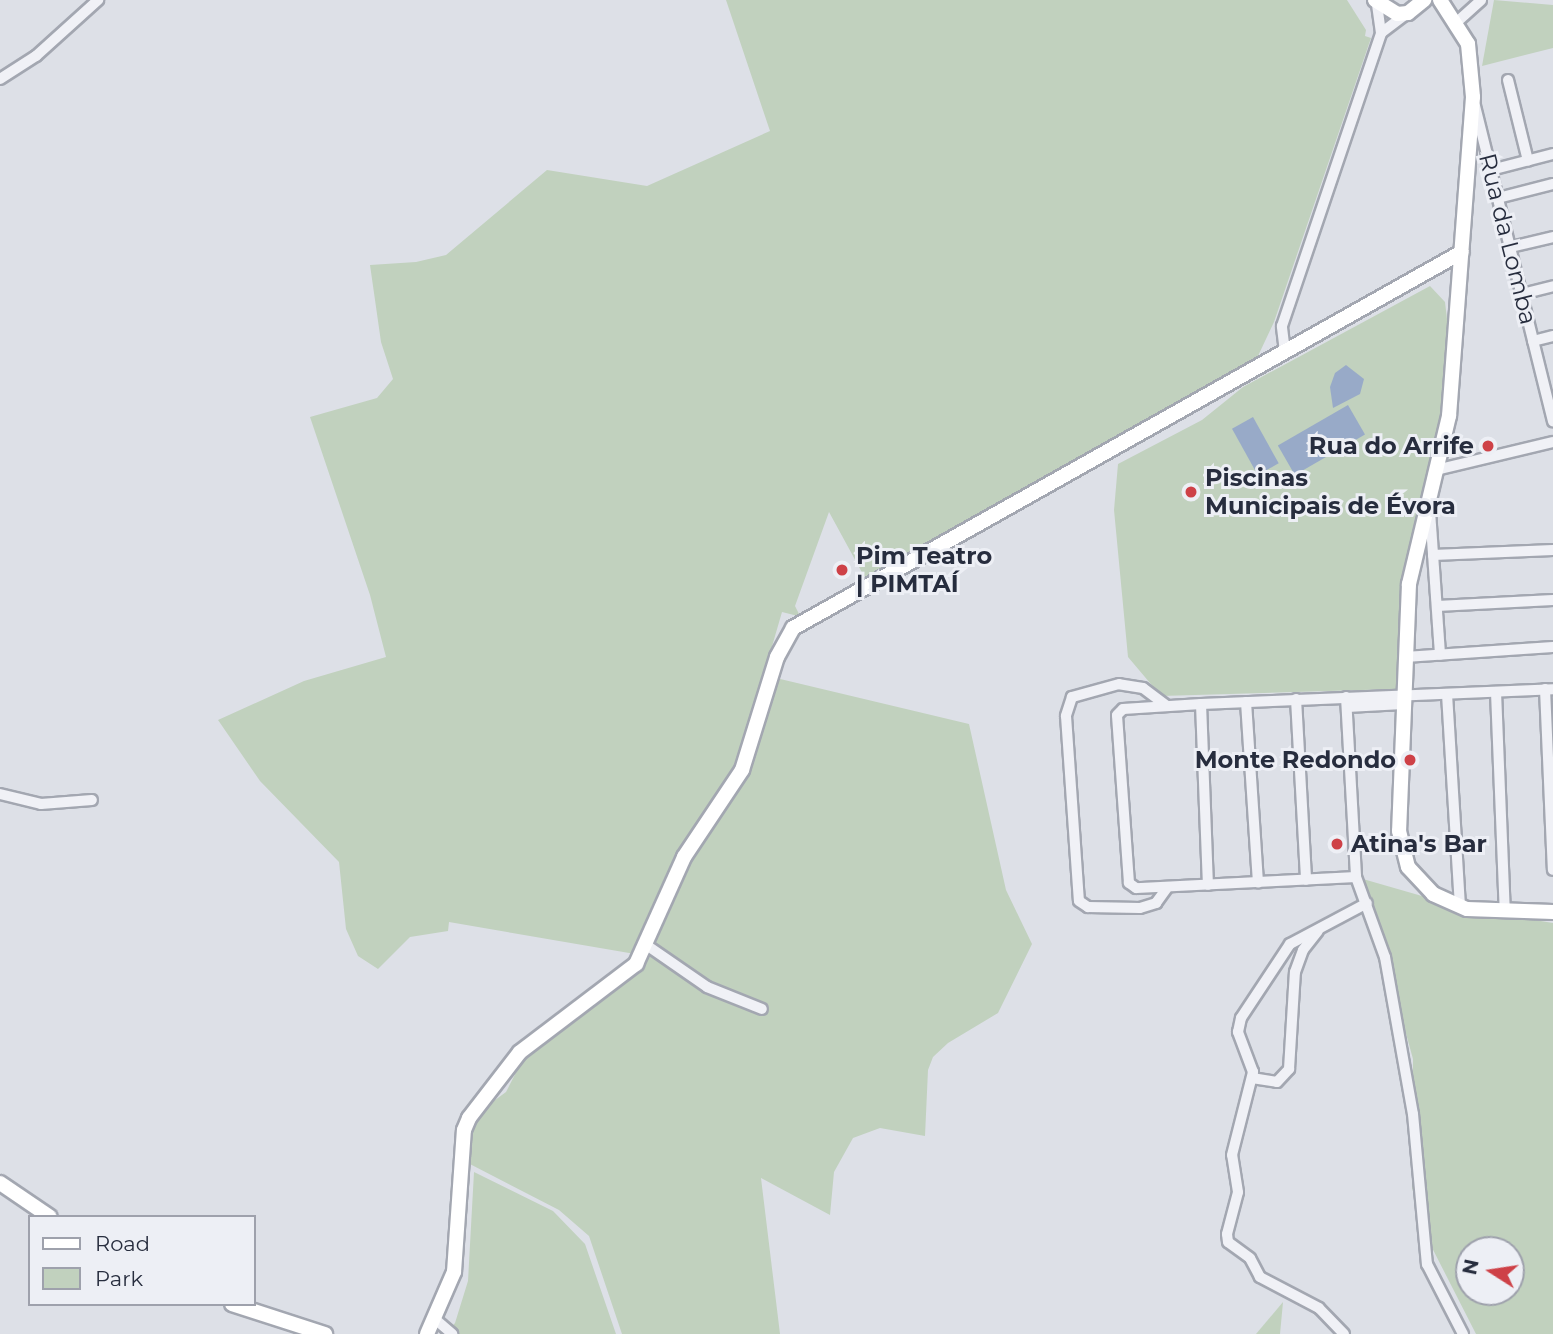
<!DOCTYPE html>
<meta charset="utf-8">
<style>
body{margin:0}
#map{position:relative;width:1553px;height:1334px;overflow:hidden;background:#dde0e7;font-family:Montserrat,sans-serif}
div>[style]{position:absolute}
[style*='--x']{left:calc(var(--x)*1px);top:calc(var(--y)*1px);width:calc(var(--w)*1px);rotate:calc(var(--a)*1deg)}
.green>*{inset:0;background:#c1d1be}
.water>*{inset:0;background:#98aac8;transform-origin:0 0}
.roads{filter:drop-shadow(2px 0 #a3a7b1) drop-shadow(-2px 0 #a3a7b1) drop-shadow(0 2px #a3a7b1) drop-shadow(0 -2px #a3a7b1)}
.street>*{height:10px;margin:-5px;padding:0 5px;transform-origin:5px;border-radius:5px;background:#f0f1f6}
.secondary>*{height:14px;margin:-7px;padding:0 7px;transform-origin:7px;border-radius:7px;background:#fff}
.dots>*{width:19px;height:19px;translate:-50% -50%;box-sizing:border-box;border:4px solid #edeff5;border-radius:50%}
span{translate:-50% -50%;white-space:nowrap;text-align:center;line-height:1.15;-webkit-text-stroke:6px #edeff5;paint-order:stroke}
.street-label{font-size:24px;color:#272d3e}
.poi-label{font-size:24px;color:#272d3e;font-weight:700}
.right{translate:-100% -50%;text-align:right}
.left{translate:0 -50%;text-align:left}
.legend{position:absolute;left:28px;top:1215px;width:228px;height:91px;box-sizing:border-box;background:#edeff5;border:2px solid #9ea1ac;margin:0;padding:9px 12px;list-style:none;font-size:21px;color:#272d3e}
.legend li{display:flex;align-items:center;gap:14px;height:35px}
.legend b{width:35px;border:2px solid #9ea1ac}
.north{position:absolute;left:1455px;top:1236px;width:70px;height:70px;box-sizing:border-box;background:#edeff5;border:2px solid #9ea1ac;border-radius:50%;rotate:282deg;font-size:19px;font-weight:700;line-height:28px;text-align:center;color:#272d3e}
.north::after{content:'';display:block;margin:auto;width:24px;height:32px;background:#ce4147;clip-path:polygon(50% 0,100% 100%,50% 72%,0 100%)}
</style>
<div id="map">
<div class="green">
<div style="clip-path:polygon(evenodd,726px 0,1347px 0,1366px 30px,1365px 36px,1371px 38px,1274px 322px,1258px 356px,802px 617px,782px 612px,739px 760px,697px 826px,635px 954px,449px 922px,448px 931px,410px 937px,378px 969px,358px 956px,346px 929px,339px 862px,260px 781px,218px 720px,304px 681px,386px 657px,370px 595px,310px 417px,377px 398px,393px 379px,381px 342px,370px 265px,416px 262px,446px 255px,547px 170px,647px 186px,770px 131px,726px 0,829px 512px,865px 578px,799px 614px,795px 606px,829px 512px)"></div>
<div style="clip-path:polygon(1494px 0,1553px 5px,1553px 48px,1482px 66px)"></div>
<div style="clip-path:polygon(1430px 286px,1445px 302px,1449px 336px,1441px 419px,1403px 581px,1396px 689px,1161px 696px,1128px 657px,1114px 510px,1118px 464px,1202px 420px,1243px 387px)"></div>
<div style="clip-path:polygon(776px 678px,969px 724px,1006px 890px,1032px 944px,998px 1013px,948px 1043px,933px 1057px,928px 1070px,925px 1136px,880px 1128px,853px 1138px,834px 1172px,830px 1215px,761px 1178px,780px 1334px,622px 1334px,589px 1236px,559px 1210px,466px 1162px,470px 1133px,487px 1106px,506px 1092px,525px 1055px,633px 975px,650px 955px,658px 926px,695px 845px,752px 758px)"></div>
<div style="clip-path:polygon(evenodd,1356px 877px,1467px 909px,1553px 923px,1553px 1334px,1476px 1334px,1425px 1234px,1412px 1188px,1413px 1059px,1385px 957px,1356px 877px,1469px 1250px,1511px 1250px,1511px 1292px,1469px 1292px,1469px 1250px)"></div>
<div style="clip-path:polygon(474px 1172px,553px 1211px,585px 1244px,616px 1334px,446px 1334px,455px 1323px,468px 1281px)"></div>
<div style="clip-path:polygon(1283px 1302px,1280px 1334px,1256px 1334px)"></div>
</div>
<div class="water">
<div style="clip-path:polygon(1346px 365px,1364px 379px,1360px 394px,1333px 408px,1330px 387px,1335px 373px)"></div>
<div style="left:1348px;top:405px;width:34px;height:81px;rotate:60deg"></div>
<div style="left:1253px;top:417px;width:53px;height:24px;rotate:61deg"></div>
</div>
<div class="roads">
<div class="street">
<div style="--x:1458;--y:21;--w:31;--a:-42"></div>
<div style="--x:1381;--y:33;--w:31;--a:-37"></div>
<div style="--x:0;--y:79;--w:43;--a:-32.6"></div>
<div style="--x:36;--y:56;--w:84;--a:-42.1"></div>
<div style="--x:1508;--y:80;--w:83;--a:76.1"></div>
<div style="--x:1475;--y:106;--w:325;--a:76.1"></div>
<div style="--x:1491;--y:170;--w:64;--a:-14.5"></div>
<div style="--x:1498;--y:198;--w:57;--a:-14.3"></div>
<div style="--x:1511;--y:247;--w:43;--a:-13.4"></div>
<div style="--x:1522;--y:294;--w:32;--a:-14"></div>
<div style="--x:1533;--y:341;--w:21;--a:-14"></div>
<div style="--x:1285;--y:352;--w:26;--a:-97"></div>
<div style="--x:1282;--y:326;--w:309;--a:-71.3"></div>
<div style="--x:1381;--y:33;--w:29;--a:-98"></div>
<div style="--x:1436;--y:470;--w:120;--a:-13.5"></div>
<div style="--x:1430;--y:511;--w:144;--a:86"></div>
<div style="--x:1433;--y:555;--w:120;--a:-2.4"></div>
<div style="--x:1437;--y:606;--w:116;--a:-3"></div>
<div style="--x:1405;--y:657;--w:148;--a:-3.9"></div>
<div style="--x:1545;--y:689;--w:181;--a:87.5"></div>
<div style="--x:1496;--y:692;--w:220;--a:87.7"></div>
<div style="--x:1447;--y:694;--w:212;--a:86.5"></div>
<div style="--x:1346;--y:697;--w:180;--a:86.8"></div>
<div style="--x:1356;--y:877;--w:85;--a:70.1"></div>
<div style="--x:1385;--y:957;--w:159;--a:79.9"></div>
<div style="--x:1413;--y:1114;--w:151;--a:84.7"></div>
<div style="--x:1427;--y:1264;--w:79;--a:62.8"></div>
<div style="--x:1296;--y:699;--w:181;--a:86.8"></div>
<div style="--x:1246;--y:702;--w:181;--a:86.2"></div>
<div style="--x:1201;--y:704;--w:181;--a:87.8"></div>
<div style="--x:1167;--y:706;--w:30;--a:-143"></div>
<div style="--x:1143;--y:688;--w:24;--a:-171"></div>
<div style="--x:1119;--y:684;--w:49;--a:164.5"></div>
<div style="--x:1072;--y:697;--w:20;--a:108"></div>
<div style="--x:1066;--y:716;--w:185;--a:86"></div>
<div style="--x:1079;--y:901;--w:11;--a:34"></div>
<div style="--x:1088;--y:907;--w:52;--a:1.1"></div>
<div style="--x:1140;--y:908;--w:17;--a:-17"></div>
<div style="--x:1156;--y:903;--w:19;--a:-54"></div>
<div style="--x:1347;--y:707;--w:56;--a:-3.1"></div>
<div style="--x:0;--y:794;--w:42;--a:13.7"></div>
<div style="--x:41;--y:804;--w:51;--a:-4.5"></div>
<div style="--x:1356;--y:877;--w:220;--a:177.1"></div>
<div style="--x:1136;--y:888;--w:9;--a:-144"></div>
<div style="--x:1129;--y:883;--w:168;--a:-94.1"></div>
<div style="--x:1117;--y:715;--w:8;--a:-45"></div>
<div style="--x:1123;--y:709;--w:78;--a:-3.7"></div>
<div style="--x:1201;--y:704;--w:352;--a:-2.4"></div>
<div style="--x:645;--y:944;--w:75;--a:34.7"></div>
<div style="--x:707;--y:987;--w:59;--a:21.8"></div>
<div style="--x:1252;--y:1078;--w:25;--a:9"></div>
<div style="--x:1277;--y:1082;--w:18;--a:-47"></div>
<div style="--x:1289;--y:1069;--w:97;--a:-86.5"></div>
<div style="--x:1295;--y:972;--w:23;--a:-70"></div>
<div style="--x:1303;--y:950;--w:24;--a:-52"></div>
<div style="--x:435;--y:1319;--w:23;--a:41"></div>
<div style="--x:1344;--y:1334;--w:36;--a:-134"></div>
<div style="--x:1319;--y:1308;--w:67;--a:-152.3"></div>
<div style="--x:1260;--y:1277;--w:21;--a:-118"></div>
<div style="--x:1250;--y:1258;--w:27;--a:-144"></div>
<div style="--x:1228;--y:1242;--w:8;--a:-97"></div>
<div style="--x:1227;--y:1234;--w:43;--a:-75.3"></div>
<div style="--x:1238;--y:1192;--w:37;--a:-99"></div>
<div style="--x:1232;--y:1155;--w:86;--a:-75.8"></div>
<div style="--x:1253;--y:1072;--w:43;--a:-110.6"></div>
<div style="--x:1238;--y:1032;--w:14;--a:-78"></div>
<div style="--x:1241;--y:1018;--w:89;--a:-56.5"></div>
<div style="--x:1290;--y:944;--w:87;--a:-28"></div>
</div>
<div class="secondary">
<div style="--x:1375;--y:0;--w:26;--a:32"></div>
<div style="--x:1397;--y:14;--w:11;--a:-5"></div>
<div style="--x:1408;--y:13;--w:21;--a:-39"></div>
<div style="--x:1440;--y:0;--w:52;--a:57.5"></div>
<div style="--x:1468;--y:44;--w:53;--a:84.6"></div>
<div style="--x:1473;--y:97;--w:320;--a:94.3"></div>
<div style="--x:1449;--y:416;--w:173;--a:103.4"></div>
<div style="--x:1409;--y:584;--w:247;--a:92.3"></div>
<div style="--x:1399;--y:831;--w:37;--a:76"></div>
<div style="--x:1408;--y:867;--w:37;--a:47"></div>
<div style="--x:1433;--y:894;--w:37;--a:24"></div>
<div style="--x:1467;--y:909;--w:86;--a:2"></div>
<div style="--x:0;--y:1183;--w:60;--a:34.2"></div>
<div style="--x:232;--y:1304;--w:98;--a:17.9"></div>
<div style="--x:427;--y:1334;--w:68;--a:-66.5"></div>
<div style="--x:454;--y:1272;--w:142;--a:-86"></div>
<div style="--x:464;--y:1130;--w:13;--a:-67"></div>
<div style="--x:469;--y:1118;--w:83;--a:-52.3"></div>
<div style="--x:520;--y:1052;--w:146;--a:-37.2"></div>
<div style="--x:636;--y:964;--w:117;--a:-65.8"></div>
<div style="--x:684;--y:857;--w:105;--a:-56.3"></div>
<div style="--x:742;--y:770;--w:118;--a:-72.8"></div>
<div style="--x:777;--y:657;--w:33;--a:-61"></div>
<div style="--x:793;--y:628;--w:767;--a:-29.34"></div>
</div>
</div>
<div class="dots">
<div style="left:1488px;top:446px;background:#ce4147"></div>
<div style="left:1191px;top:492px;background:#ce4147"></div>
<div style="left:842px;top:570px;background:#ce4147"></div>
<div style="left:1410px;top:760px;background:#ce4147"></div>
<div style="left:1337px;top:844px;background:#ce4147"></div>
</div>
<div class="street-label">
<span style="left:1508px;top:239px;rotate:76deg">Rua da Lomba</span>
</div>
<div class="poi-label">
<span class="right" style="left:1474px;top:446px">Rua do Arrife</span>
<span class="left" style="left:1205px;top:492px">Piscinas<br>Municipais de Évora</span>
<span class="left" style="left:856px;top:570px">Pim Teatro<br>| PIMTAÍ</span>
<span class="right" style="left:1396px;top:760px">Monte Redondo</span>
<span class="left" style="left:1351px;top:844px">Atina's Bar</span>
</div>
<ul class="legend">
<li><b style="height:9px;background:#fff"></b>Road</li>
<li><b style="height:19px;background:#c1d1be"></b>Park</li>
</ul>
<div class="north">N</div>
</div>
